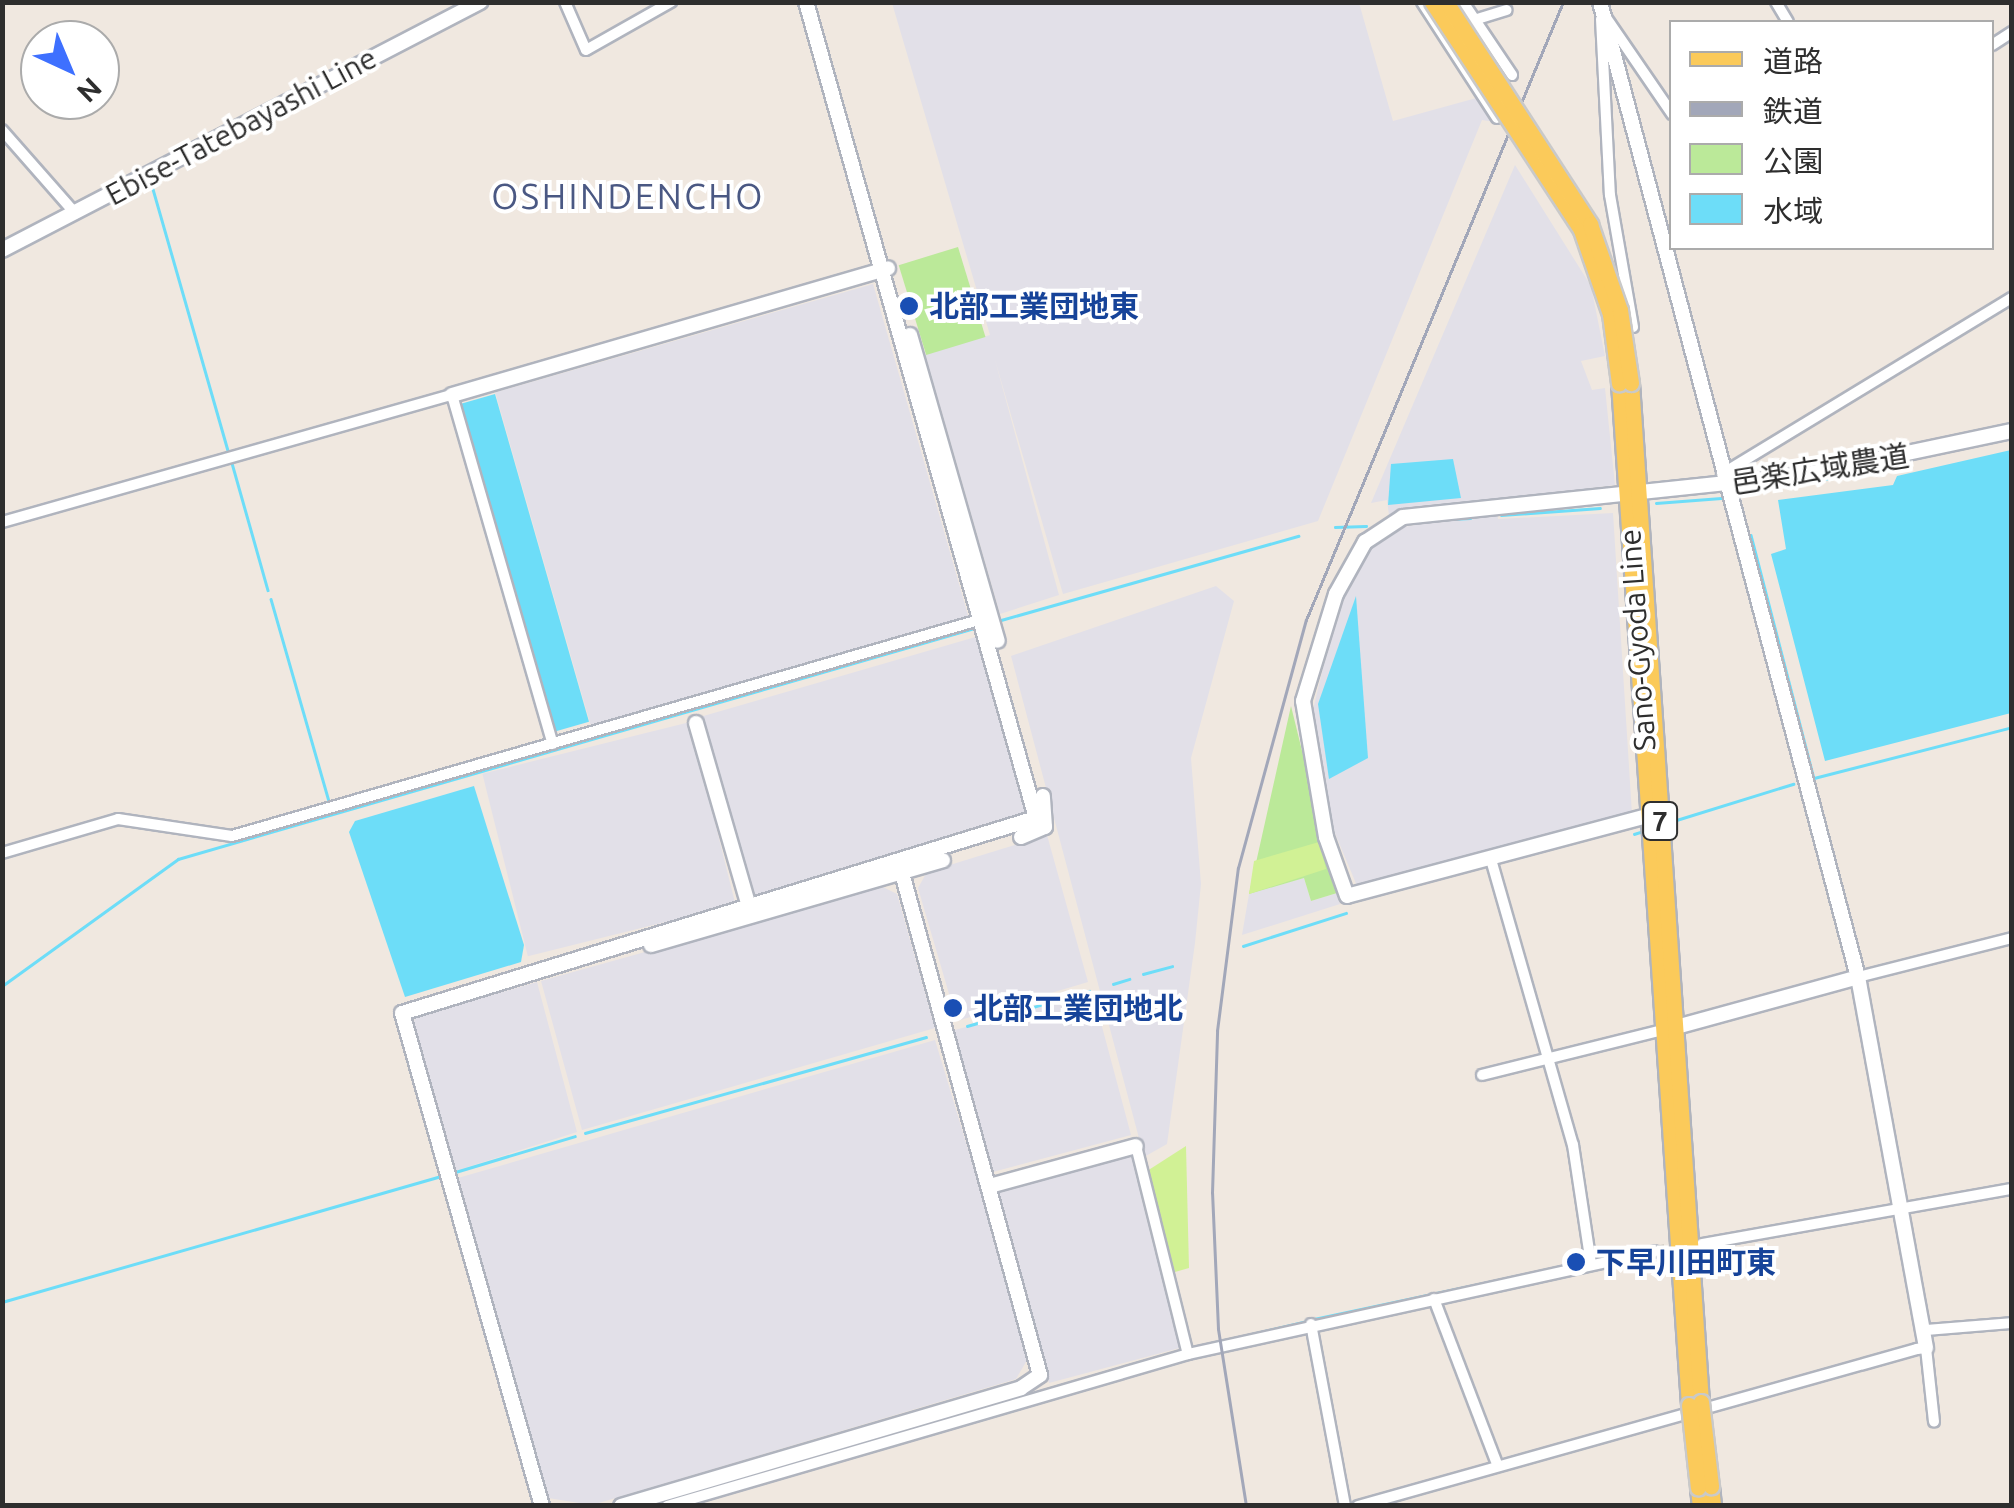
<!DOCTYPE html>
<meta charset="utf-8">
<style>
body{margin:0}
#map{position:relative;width:2014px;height:1508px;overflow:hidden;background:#f0e8e0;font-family:Ubuntu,"Noto Sans JP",sans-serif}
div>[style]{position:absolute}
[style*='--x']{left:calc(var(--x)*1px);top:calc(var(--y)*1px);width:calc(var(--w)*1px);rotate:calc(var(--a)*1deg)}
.industrial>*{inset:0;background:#e2e0e8;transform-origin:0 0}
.green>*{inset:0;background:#bbe999;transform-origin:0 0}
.pitch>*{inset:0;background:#d1f195}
.water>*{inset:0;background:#6dddf8;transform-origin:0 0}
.stream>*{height:2.5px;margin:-1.25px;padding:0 1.25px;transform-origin:1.25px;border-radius:1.25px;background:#6dddf8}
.street-tunnel>*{height:10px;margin-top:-5px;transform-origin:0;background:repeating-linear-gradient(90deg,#c9c3bc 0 10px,transparent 0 15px)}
.roads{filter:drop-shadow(2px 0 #b0b4be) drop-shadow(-2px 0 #b0b4be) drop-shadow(0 2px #b0b4be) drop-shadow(0 -2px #b0b4be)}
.street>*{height:10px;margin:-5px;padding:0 5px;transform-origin:5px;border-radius:5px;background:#fff}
.secondary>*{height:14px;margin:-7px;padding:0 7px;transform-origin:7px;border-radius:7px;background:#fff}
.primary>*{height:15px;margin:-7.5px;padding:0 7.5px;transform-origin:7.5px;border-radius:7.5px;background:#fbca5a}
.rail>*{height:2.5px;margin:-1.25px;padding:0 1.25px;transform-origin:1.25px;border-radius:1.25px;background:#a2a7b9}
.bridges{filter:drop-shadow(2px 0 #c9c9c9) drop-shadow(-2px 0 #c9c9c9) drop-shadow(0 2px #c9c9c9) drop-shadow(0 -2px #c9c9c9)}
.primary-bridge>*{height:15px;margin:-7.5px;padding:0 7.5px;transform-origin:7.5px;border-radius:7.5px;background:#fbca5a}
.dots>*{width:28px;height:28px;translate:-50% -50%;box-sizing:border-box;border:5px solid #fff;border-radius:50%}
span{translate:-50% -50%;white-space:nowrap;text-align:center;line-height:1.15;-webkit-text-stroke:8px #fff;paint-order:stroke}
.shield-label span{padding:2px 8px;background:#fff;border:2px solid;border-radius:8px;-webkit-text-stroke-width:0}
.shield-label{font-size:28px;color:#2e2e2e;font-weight:700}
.street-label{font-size:30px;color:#2e2e2e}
.transit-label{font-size:30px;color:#164399;font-weight:700}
.left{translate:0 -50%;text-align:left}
.quarter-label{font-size:35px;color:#4a5883;letter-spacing:2.5px}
.frame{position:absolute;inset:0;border:5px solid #2e2e2e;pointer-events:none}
.legend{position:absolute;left:1669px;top:20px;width:325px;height:230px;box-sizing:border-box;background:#fff;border:2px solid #ababab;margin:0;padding:12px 18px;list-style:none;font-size:30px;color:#2e2e2e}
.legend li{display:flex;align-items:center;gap:20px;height:50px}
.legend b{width:50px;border:2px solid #ababab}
.north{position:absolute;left:20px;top:20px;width:100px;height:100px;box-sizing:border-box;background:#fff;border:2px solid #ababab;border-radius:50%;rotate:136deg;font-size:28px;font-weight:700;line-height:40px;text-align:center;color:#2e2e2e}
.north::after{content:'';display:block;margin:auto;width:35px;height:45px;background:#3e70ff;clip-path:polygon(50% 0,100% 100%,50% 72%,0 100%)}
</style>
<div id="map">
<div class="industrial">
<div style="clip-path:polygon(892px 3px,1359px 3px,1393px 121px,1480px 97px,1495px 122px,1482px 120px,1318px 521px,1063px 594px,995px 360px,1059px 595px,1000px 614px,925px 354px,990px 335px)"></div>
<div style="clip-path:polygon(1515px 165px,1591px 286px,1605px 356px,1581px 361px,1592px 390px,1605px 388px,1615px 485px,1389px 515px,1387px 500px,1371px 503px)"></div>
<div style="left:873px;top:284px;width:348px;height:393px;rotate:74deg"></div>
<div style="clip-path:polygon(1497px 511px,1498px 519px,1613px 513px,1632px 814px,1360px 893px,1334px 831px,1312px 714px,1333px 626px,1355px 566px,1386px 530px)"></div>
<div style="clip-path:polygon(1216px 586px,1234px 601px,1191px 758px,1201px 884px,1195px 943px,1167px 1144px,1144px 1157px,1011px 656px)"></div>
<div style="clip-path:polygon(979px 636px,1032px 805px,1025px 819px,759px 897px,750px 892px,700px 717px)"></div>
<div style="left:690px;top:722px;width:188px;height:214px;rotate:76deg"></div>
<div style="clip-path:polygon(1047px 835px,1088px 982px,957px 1021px,918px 888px,927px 872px)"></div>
<div style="clip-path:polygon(1304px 878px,1311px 901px,1337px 893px,1340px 904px,1242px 935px,1249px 894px)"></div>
<div style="clip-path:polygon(881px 886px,897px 894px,935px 1028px,582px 1130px,541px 981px)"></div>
<div style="clip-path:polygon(537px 982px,577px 1132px,455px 1171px,411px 1028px,416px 1017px)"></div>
<div style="left:1093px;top:993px;width:147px;height:146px;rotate:75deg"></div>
<div style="clip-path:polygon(935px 1040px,1030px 1355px,1016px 1379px,592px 1505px,548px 1498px,458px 1178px)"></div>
<div style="left:1131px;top:1152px;width:202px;height:139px;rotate:75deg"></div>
</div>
<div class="green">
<div style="left:958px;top:247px;width:94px;height:62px;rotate:73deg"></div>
<div style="clip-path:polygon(1291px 706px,1337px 893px,1311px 901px,1304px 878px,1249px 894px)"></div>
</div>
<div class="pitch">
<div style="clip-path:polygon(1319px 842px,1326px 869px,1249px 894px,1254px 861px)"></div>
<div style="clip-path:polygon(1186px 1146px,1189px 1268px,1175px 1272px,1147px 1171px)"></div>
</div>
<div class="water">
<div style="left:495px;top:394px;width:341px;height:38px;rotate:74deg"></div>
<div style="clip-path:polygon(2011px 450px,2011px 713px,1825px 761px,1771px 554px,1786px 549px,1778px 500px,1893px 485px,1897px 476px)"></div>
<div style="clip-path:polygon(1453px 459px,1461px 498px,1388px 505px,1391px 464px)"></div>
<div style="clip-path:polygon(1356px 596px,1368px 758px,1329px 779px,1318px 704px)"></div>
<div style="clip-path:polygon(474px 786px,524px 945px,521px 962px,405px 997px,349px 832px,355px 821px)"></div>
</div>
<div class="stream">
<div style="--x:151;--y:182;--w:279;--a:74"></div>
<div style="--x:232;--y:463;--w:132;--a:74.2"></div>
<div style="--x:1788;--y:483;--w:89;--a:-6.5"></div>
<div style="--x:1739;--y:493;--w:32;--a:-14"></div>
<div style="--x:1656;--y:503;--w:65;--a:-4.4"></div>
<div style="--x:1501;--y:515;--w:99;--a:-4"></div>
<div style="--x:1451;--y:519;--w:19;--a:-3"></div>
<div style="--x:1335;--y:527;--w:31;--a:-2"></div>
<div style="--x:1751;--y:535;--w:251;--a:75.5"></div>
<div style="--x:1814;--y:778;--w:204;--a:-14.4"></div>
<div style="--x:271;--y:599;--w:210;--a:74"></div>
<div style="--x:1001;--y:620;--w:309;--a:-15.8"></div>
<div style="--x:1670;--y:822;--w:129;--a:-17.2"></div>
<div style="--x:1634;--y:834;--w:9;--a:-18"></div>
<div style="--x:1243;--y:946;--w:108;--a:-17.8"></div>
<div style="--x:1143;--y:974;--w:30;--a:-15"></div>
<div style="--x:1113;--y:984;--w:17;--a:-17"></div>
<div style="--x:2;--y:986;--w:217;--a:-35.8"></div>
<div style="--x:178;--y:859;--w:833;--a:-16.17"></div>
<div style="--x:967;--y:1026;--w:127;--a:-16"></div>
<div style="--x:585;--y:1133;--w:354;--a:-15.7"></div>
<div style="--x:452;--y:1173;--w:128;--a:-16.7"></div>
<div style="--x:2;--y:1302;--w:460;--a:-16"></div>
<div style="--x:1314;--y:1319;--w:264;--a:-12"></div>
<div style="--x:1227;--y:1340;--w:82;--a:-13.4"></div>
<div style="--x:650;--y:1506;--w:532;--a:-16.26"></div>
</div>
<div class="street-tunnel">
<div style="--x:1655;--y:1251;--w:29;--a:-10"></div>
</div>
<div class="roads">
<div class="street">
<div style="--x:565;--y:2;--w:52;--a:66.4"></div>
<div style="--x:586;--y:50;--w:98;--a:-29.5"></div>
<div style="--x:1422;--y:2;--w:138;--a:57.1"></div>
<div style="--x:1463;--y:2;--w:88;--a:56.1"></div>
<div style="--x:1776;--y:2;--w:23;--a:59"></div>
<div style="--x:1605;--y:16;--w:119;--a:55.6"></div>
<div style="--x:1601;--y:19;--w:176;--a:87.1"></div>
<div style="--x:1610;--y:195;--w:134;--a:80.1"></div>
<div style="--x:1474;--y:20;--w:34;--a:-17"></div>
<div style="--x:1992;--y:45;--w:24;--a:-33"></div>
<div style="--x:2;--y:130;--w:111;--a:48.7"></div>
<div style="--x:1722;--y:474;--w:339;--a:-31.3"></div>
<div style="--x:2;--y:522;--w:468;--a:-15.8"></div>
<div style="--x:452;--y:395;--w:363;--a:73.9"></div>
<div style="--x:2;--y:853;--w:121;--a:-16.3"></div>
<div style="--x:118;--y:819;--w:115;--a:8.5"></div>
<div style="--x:232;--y:836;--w:785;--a:-16.13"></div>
<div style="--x:1492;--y:863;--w:293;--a:74"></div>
<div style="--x:1573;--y:1145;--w:120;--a:81.4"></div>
<div style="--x:1858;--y:977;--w:159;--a:-14.2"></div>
<div style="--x:1482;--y:1075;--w:191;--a:-14"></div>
<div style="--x:1136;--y:1146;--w:214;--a:76"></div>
<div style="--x:1702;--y:1244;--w:315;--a:-10.1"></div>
<div style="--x:1434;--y:1299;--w:177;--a:69.1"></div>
<div style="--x:1311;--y:1324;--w:185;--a:79.4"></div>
<div style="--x:1925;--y:1330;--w:87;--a:-4.6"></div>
<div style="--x:667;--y:1506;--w:543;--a:-16.26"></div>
<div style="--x:1188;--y:1354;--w:478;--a:-12.4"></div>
<div style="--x:1358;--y:1506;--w:581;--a:-15.69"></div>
<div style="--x:1917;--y:1349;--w:9;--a:-6"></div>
<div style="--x:1926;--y:1348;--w:74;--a:83.8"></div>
</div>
<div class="secondary">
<div style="--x:1600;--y:2;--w:1009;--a:75.18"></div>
<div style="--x:1858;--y:977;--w:377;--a:79.6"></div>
<div style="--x:2;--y:250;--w:539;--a:-27.42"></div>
<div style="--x:910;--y:335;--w:318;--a:74"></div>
<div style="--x:452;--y:395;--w:454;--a:-16.2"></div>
<div style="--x:696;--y:723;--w:195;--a:73.9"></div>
<div style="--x:1647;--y:816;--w:310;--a:165.1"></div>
<div style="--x:1347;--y:896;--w:63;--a:-109.6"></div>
<div style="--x:1326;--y:837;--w:138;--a:-99.6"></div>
<div style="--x:1303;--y:701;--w:112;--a:-72.9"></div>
<div style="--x:1336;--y:594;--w:60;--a:-60.9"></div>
<div style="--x:1365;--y:542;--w:45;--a:-33.3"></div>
<div style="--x:1403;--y:517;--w:402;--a:-6"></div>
<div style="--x:1803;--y:475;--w:214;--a:-11.9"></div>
<div style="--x:1021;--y:837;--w:26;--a:-23"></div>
<div style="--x:1045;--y:827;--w:31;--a:-94"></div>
<div style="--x:651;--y:945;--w:304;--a:-16.2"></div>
<div style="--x:1673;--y:1028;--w:192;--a:-15.4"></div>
<div style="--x:990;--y:1186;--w:151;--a:-15.3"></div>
<div style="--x:542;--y:1506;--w:512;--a:-105.85"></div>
<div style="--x:402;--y:1013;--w:663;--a:-17.1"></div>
<div style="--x:1036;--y:818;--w:848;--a:-105.74"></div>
<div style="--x:621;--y:1506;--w:417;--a:-16.4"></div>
<div style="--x:1021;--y:1388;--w:23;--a:-34"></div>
<div style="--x:1040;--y:1375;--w:528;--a:-105.38"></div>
</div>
<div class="primary">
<div style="--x:1619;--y:383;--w:1024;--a:86.08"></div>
<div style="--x:1631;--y:383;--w:1021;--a:86.07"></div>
<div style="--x:1711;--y:1486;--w:20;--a:84"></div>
<div style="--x:1698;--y:1488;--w:18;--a:84"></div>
</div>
</div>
<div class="rail">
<div style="--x:1246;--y:1506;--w:179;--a:-99"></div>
<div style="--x:1218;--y:1329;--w:136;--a:-92.5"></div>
<div style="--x:1212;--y:1193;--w:162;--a:-88.2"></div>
<div style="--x:1217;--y:1031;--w:164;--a:-82.7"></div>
<div style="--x:1238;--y:868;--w:257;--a:-74.7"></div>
<div style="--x:1306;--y:620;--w:669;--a:-67.42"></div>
</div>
<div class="bridges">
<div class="primary-bridge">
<div style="--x:1432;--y:2;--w:272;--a:56.8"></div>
<div style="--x:1581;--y:230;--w:89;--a:71"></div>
<div style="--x:1610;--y:314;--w:70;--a:82.6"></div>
<div style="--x:1446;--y:2;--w:265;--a:57"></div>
<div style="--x:1590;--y:224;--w:91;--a:70.8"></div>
<div style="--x:1620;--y:310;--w:74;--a:81.4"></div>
<div style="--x:1701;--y:1402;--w:85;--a:83.2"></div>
<div style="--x:1689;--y:1405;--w:83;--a:83.8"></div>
</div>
</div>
<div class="dots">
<div style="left:909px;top:306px;background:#1a4fb4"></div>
<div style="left:953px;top:1008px;background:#1a4fb4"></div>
<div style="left:1576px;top:1262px;background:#1a4fb4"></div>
</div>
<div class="shield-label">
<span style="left:1660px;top:821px">7</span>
</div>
<div class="street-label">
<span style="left:241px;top:126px;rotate:-28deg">Ebise-Tatebayashi Line</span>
<span style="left:1820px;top:469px;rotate:-9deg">邑楽広域農道</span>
<span style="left:1637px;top:640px;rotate:-94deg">Sano-Gyoda Line</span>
</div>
<div class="transit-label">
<span class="left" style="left:929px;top:306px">北部工業団地東</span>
<span class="left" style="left:973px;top:1008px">北部工業団地北</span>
<span class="left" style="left:1596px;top:1262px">下早川田町東</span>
</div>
<div class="quarter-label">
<span style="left:628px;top:196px">OSHINDENCHO</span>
</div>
<div class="frame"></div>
<ul class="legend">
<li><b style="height:12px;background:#fbca5a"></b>道路</li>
<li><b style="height:12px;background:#a2a7b9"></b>鉄道</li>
<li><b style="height:28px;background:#bbe999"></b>公園</li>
<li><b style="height:28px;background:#6dddf8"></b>水域</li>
</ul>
<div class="north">N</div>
</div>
